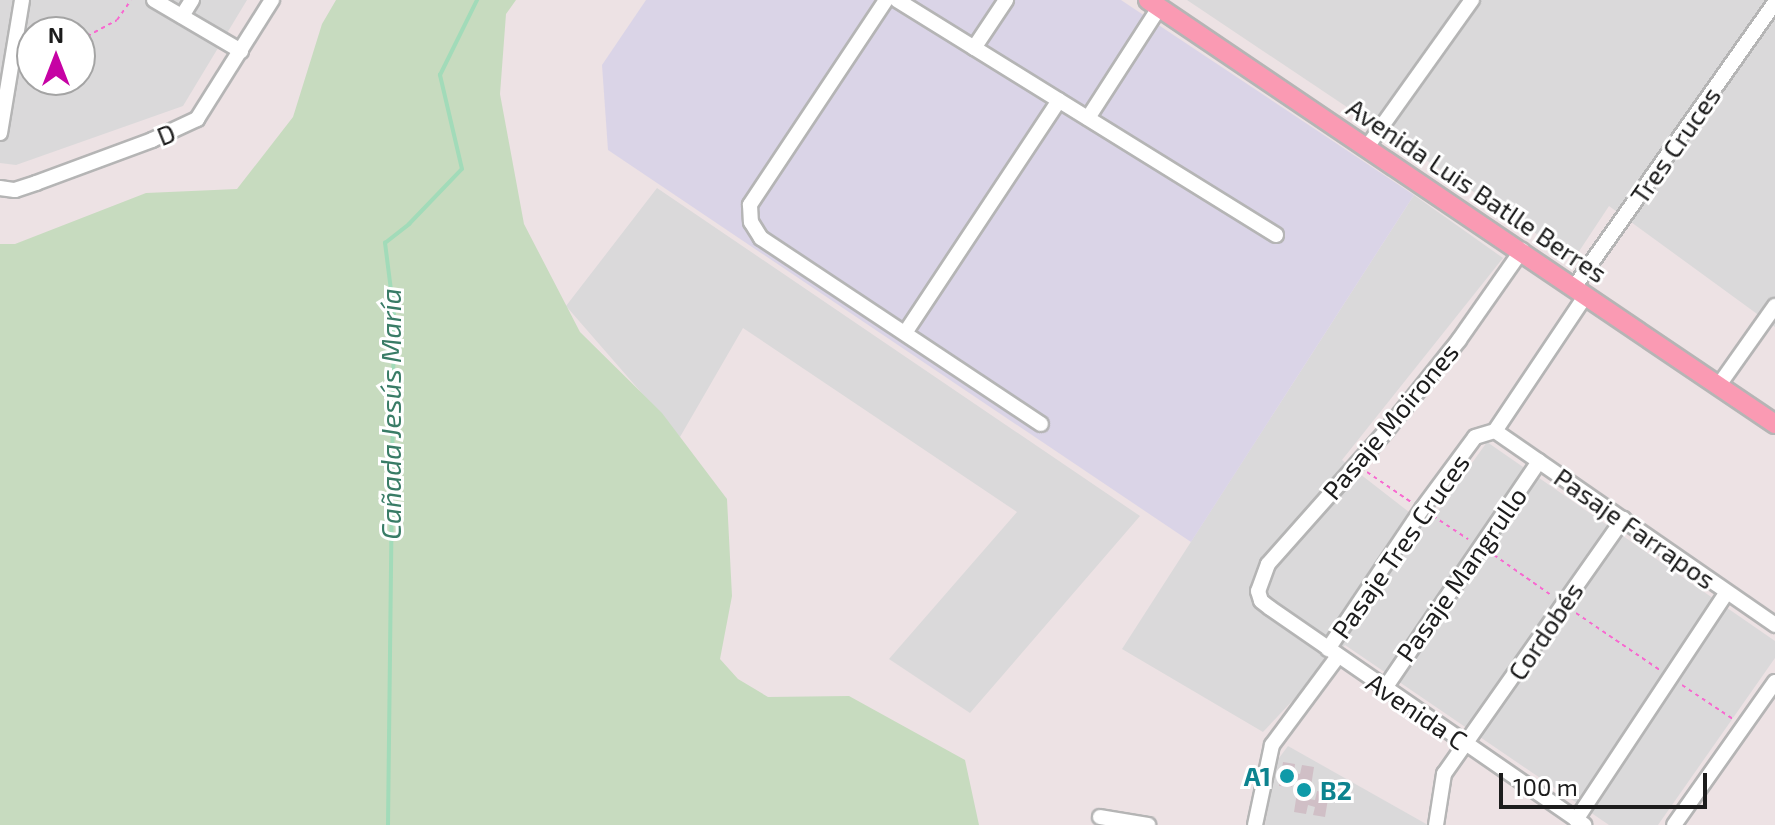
<!DOCTYPE html>
<meta charset="utf-8">
<style>
body{margin:0}
#map{position:relative;width:1775px;height:825px;overflow:hidden;background:#ede2e4;font-family:"Exo 2",sans-serif}
div>[style]{position:absolute}
[style*='--x']{left:calc(var(--x)*1px);top:calc(var(--y)*1px);width:calc(var(--w)*1px);rotate:calc(var(--a)*1deg)}
.residential>*{inset:0;background:#dad9da}
.industrial>*{inset:0;background:#dad4e7}
.wetland>*{inset:0;background:#c7dbbf}
.stream>*{height:4px;margin:-2px;padding:0 2px;transform-origin:2px;border-radius:2px;background:#a2dbb9}
.building>*{inset:0;background:#d0bfc6}
.path>*{height:2px;margin-top:-1px;transform-origin:0;background:repeating-linear-gradient(90deg,#f868d0 0 4px,transparent 0 8px)}
.roads{filter:drop-shadow(2px 0 #b5b5b5) drop-shadow(-2px 0 #b5b5b5) drop-shadow(0 2px #b5b5b5) drop-shadow(0 -2px #b5b5b5)}
.minor>*{height:14px;margin:-7px;padding:0 7px;transform-origin:7px;border-radius:7px;background:#fff}
.major>*{height:18px;margin:-9px;padding:0 9px;transform-origin:9px;border-radius:9px;background:#fa9ab3}
.dots>*{width:22px;height:22px;translate:-50% -50%;box-sizing:border-box;border:4px solid #fff;border-radius:50%}
span{translate:-50% -50%;white-space:nowrap;text-align:center;line-height:1.15;-webkit-text-stroke:6px #fff;paint-order:stroke}
.street-label{font-size:26px;color:#1c1c1c}
.culture-label{font-size:26px;color:#0d838f;font-weight:700}
.right{translate:-100% -50%;text-align:right}
.left{translate:0 -50%;text-align:left}
.water-label{font-size:28px;color:#397c66;font-style:italic}
.north{position:absolute;left:16px;top:16px;width:80px;height:80px;box-sizing:border-box;background:#fff;border:2px solid #a4a4a4;border-radius:50%;rotate:0deg;font-size:22px;font-weight:700;line-height:32px;text-align:center;color:#1c1c1c}
.north::after{content:'';display:block;margin:auto;width:28px;height:36px;background:#c602a4;clip-path:polygon(50% 0,100% 100%,50% 72%,0 100%)}
.scale{position:absolute;left:1499px;top:773px;width:208px;height:36px;box-sizing:border-box;border:4px solid #1c1c1c;border-top:0;padding-left:10px;font-size:24px;line-height:28px;white-space:nowrap;color:#1c1c1c;-webkit-text-stroke:6px #fff;paint-order:stroke}
</style>
<div id="map">
<div class="residential">
<div style="clip-path:polygon(evenodd,0 0,247px 0,183px 106px,16px 165px,0 163px,0 0,32px 32px,80px 32px,80px 80px,32px 80px,32px 32px)"></div>
<div style="clip-path:polygon(1187px 0,1775px 0,1775px 327px,1609px 206px,1574px 259px)"></div>
<div style="clip-path:polygon(657px 188px,1140px 516px,970px 713px,889px 659px,1017px 512px,743px 328px,680px 437px,566px 306px)"></div>
<div style="clip-path:polygon(1414px 195px,1503px 258px,1342px 460px,1427px 526px,1487px 442px,1775px 641px,1775px 658px,1658px 825px,1609px 825px,1345px 645px,1263px 732px,1122px 649px)"></div>
<div style="clip-path:polygon(1288px 746px,1428px 825px,1265px 825px,1276px 762px)"></div>
</div>
<div class="industrial">
<div style="clip-path:polygon(646px 0,1121px 0,1414px 195px,1191px 542px,608px 150px,602px 65px)"></div>
</div>
<div class="wetland">
<div style="clip-path:polygon(336px 0,516px 0,506px 14px,500px 94px,524px 224px,580px 332px,662px 413px,727px 499px,732px 596px,720px 659px,738px 679px,768px 697px,849px 696px,965px 760px,979px 825px,0 825px,0 244px,15px 244px,146px 193px,237px 189px,293px 117px,322px 24px)"></div>
</div>
<div class="stream">
<div style="--x:388;--y:825;--w:511;--a:-89.33"></div>
<div style="--x:394;--y:314;--w:72;--a:-97.2"></div>
<div style="--x:385;--y:243;--w:31;--a:-38"></div>
<div style="--x:409;--y:224;--w:76;--a:-46.1"></div>
<div style="--x:462;--y:169;--w:97;--a:-103.2"></div>
<div style="--x:440;--y:75;--w:84;--a:-63.7"></div>
</div>
<div class="building">
<div style="clip-path:polygon(1283px 762px,1295px 764px,1294px 773px,1300px 774px,1302px 765px,1314px 767px,1309px 799px,1315px 800px,1317px 791px,1329px 793px,1325px 817px,1313px 815px,1315px 807px,1308px 805px,1306px 814px,1294px 812px,1299px 780px,1293px 779px,1292px 787px,1279px 786px)"></div>
</div>
<div class="path">
<div style="--x:80;--y:40;--w:42;--a:-28.4"></div>
<div style="--x:117;--y:20;--w:24;--a:-55"></div>
<div style="--x:1367;--y:472;--w:53;--a:34.3"></div>
<div style="--x:1433;--y:516;--w:42;--a:33.3"></div>
<div style="--x:1494;--y:555;--w:70;--a:35.1"></div>
<div style="--x:1576;--y:613;--w:102;--a:34.2"></div>
<div style="--x:1682;--y:685;--w:61;--a:33.7"></div>
</div>
<div class="roads">
<div class="minor">
<div style="--x:154;--y:0;--w:101;--a:30.4"></div>
<div style="--x:886;--y:0;--w:246;--a:123.6"></div>
<div style="--x:750;--y:205;--w:17;--a:87"></div>
<div style="--x:751;--y:222;--w:19;--a:58"></div>
<div style="--x:761;--y:238;--w:336;--a:33.6"></div>
<div style="--x:897;--y:0;--w:446;--a:31.8"></div>
<div style="--x:182;--y:16;--w:19;--a:-58"></div>
<div style="--x:974;--y:48;--w:58;--a:-56.3"></div>
<div style="--x:1088;--y:118;--w:131;--a:-57.2"></div>
<div style="--x:0;--y:133;--w:135;--a:-80.6"></div>
<div style="--x:1367;--y:147;--w:181;--a:-54.5"></div>
<div style="--x:0;--y:188;--w:15;--a:8"></div>
<div style="--x:15;--y:190;--w:22;--a:-18"></div>
<div style="--x:36;--y:183;--w:124;--a:-20.3"></div>
<div style="--x:152;--y:140;--w:50;--a:-25"></div>
<div style="--x:197;--y:119;--w:141;--a:-57.8"></div>
<div style="--x:1522;--y:250;--w:110;--a:125"></div>
<div style="--x:1459;--y:340;--w:115;--a:128.7"></div>
<div style="--x:1387;--y:430;--w:179;--a:131.6"></div>
<div style="--x:1268;--y:564;--w:29;--a:110"></div>
<div style="--x:1258;--y:591;--w:10;--a:73"></div>
<div style="--x:1261;--y:601;--w:11;--a:38"></div>
<div style="--x:1270;--y:608;--w:382;--a:34.6"></div>
<div style="--x:1575;--y:286;--w:347;--a:-54.8"></div>
<div style="--x:905;--y:333;--w:279;--a:-56.5"></div>
<div style="--x:1719;--y:385;--w:97;--a:-54.7"></div>
<div style="--x:1495;--y:431;--w:341;--a:34.7"></div>
<div style="--x:1328;--y:649;--w:169;--a:-56.1"></div>
<div style="--x:1422;--y:509;--w:89;--a:-53.6"></div>
<div style="--x:1475;--y:437;--w:21;--a:-17"></div>
<div style="--x:1495;--y:431;--w:164;--a:-56.2"></div>
<div style="--x:1385;--y:688;--w:274;--a:-55.8"></div>
<div style="--x:1100;--y:817;--w:49;--a:9.5"></div>
<div style="--x:1576;--y:820;--w:273;--a:-56.5"></div>
<div style="--x:1255;--y:825;--w:82;--a:-78"></div>
<div style="--x:1272;--y:745;--w:111;--a:-53.4"></div>
<div style="--x:1436;--y:825;--w:52;--a:-81.1"></div>
<div style="--x:1444;--y:774;--w:312;--a:-54.9"></div>
<div style="--x:1674;--y:825;--w:175;--a:-54.8"></div>
</div>
<div class="major">
<div style="--x:1148;--y:0;--w:757;--a:34.07"></div>
</div>
</div>
<div class="dots">
<div style="left:1287px;top:776px;background:#0f9aa8"></div>
<div style="left:1304px;top:790px;background:#0f9aa8"></div>
</div>
<div class="street-label">
<span style="left:166px;top:134px;rotate:-22deg">D</span>
<span style="left:1675px;top:145px;rotate:-55deg">Tres Cruces</span>
<span style="left:1477px;top:190px;rotate:34deg">Avenida Luis Batlle Berres</span>
<span style="left:1390px;top:421px;rotate:-50deg">Pasaje Moirones</span>
<span style="left:1635px;top:528px;rotate:35deg">Pasaje Farrapos</span>
<span style="left:1400px;top:546px;rotate:-55deg">Pasaje Tres Cruces</span>
<span style="left:1461px;top:574px;rotate:-55deg">Pasaje Mangrullo</span>
<span style="left:1545px;top:631px;rotate:-56deg">Cordobés</span>
<span style="left:1417px;top:711px;rotate:34deg">Avenida C</span>
</div>
<div class="culture-label">
<span class="right" style="left:1271px;top:776px">A1</span>
<span class="left" style="left:1320px;top:790px">B2</span>
</div>
<div class="water-label">
<span style="left:390px;top:414px;rotate:-90deg">Cañada Jesús María</span>
</div>
<div class="north">N</div>
<div class="scale">100 m</div>
</div>
